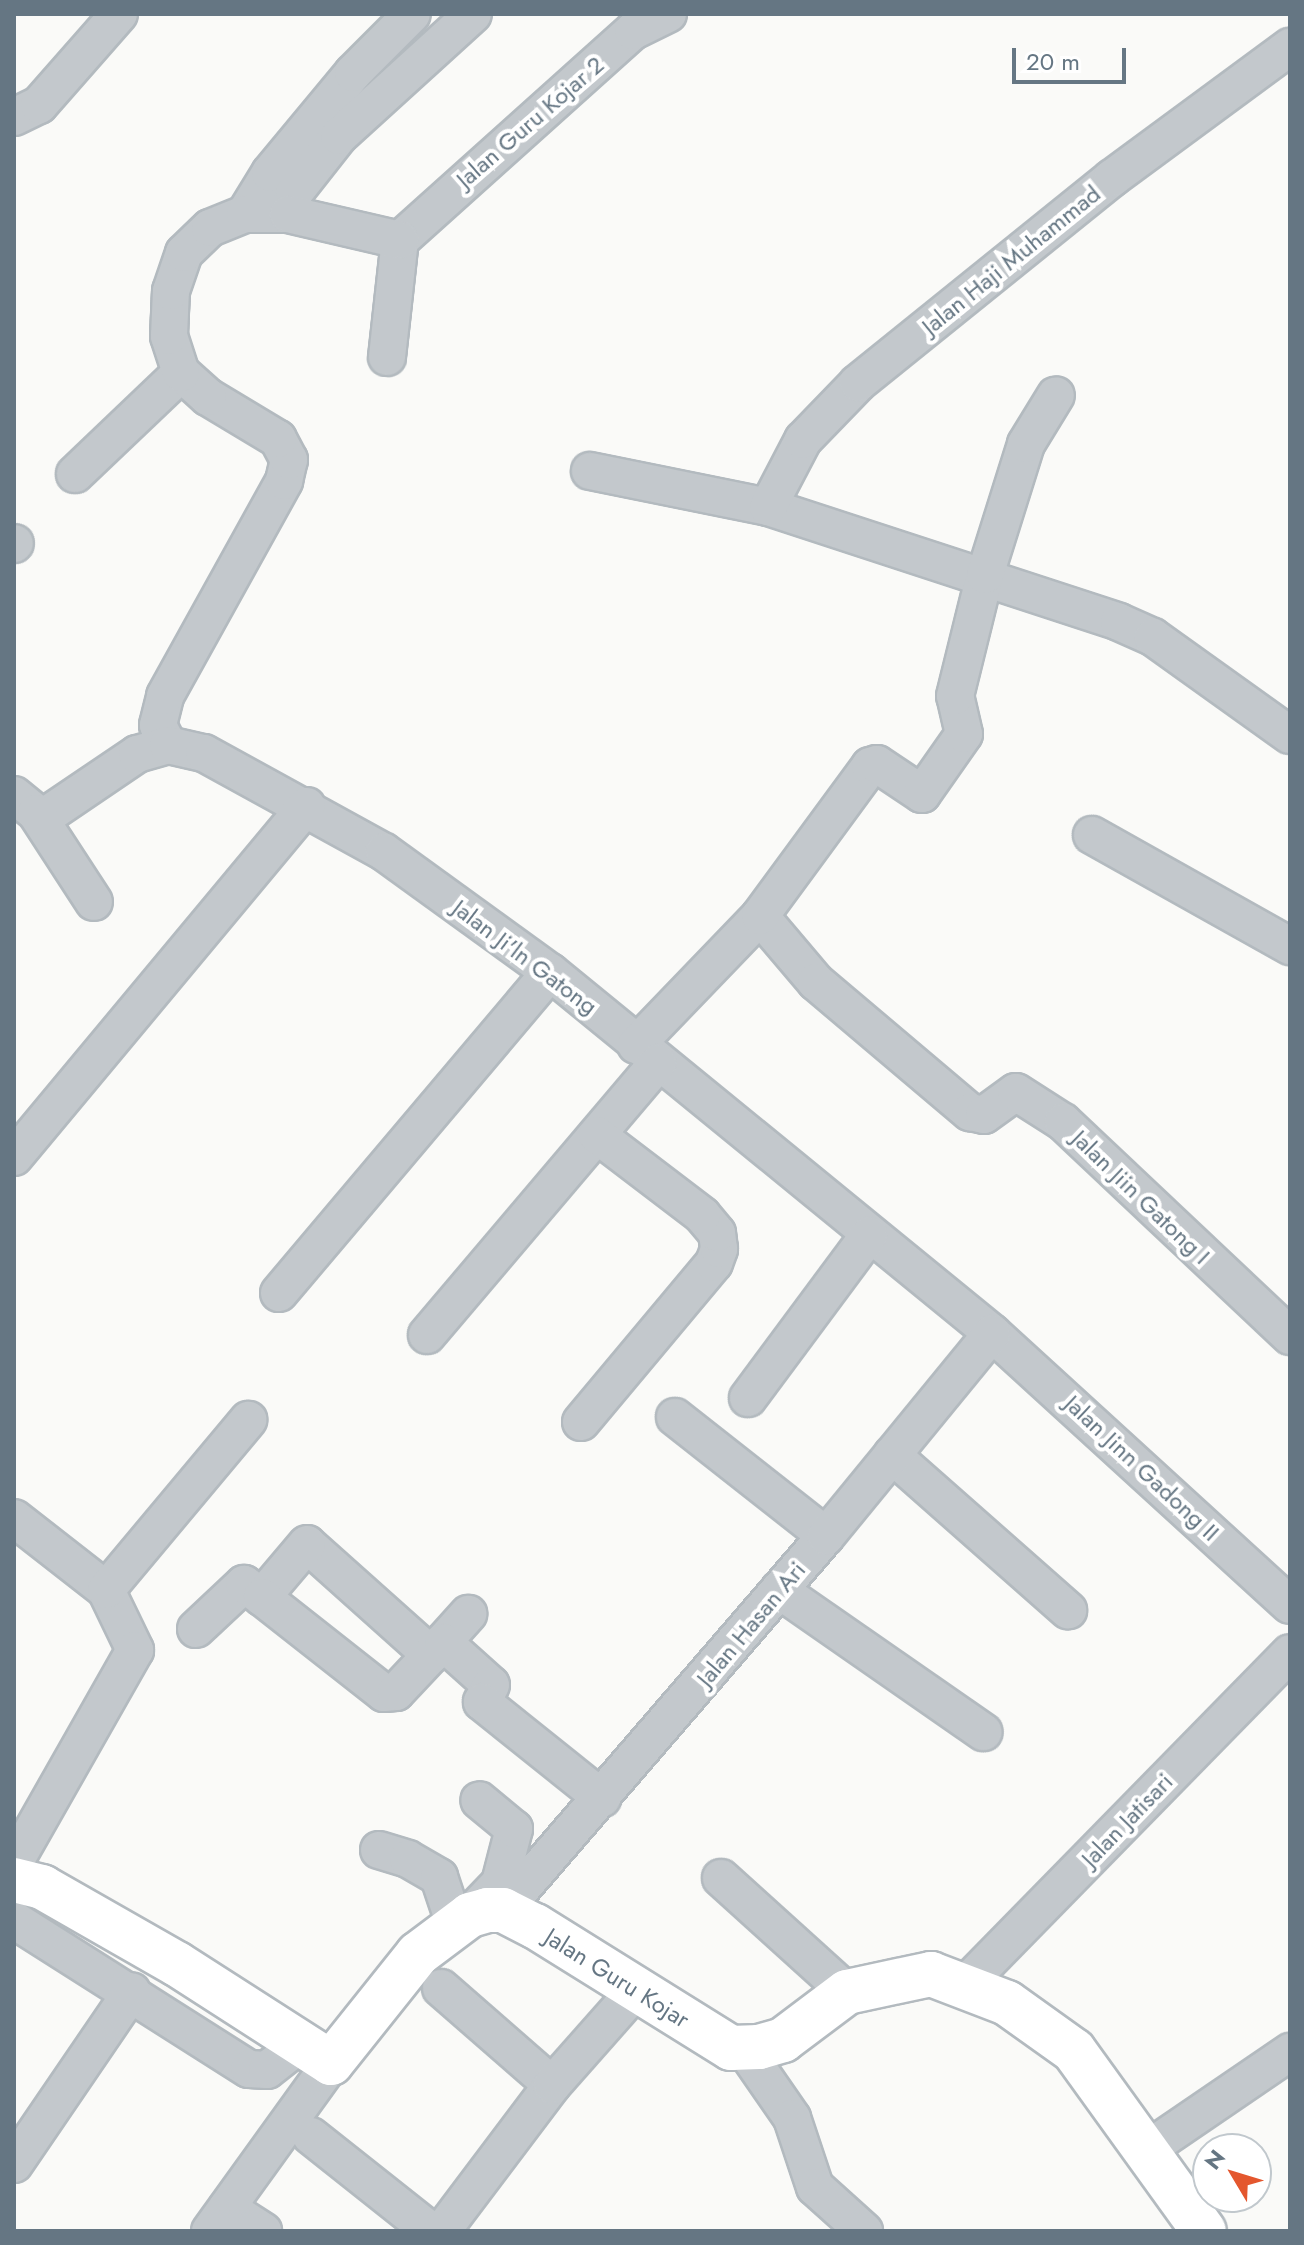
<!DOCTYPE html>
<style>
body{margin:0}
#map{position:relative;width:1304px;height:2245px;overflow:hidden;background:#fafaf8;font-family:Jost,sans-serif}
div>[style]{position:absolute}
[style*='--x']{left:calc(var(--x)*1px);top:calc(var(--y)*1px);width:calc(var(--w)*1px);rotate:calc(var(--a)*1deg)}
.roads{filter:drop-shadow(2px 0 #b3babf) drop-shadow(-2px 0 #b3babf) drop-shadow(0 2px #b3babf) drop-shadow(0 -2px #b3babf)}
.street>*{height:36px;margin:-18px;padding:0 18px;transform-origin:18px;border-radius:18px;background:#c3c8cc}
.secondary>*{height:44px;margin:-22px;padding:0 22px;transform-origin:22px;border-radius:22px;background:#fff}
span{translate:-50% -50%;white-space:nowrap;text-align:center;line-height:1.15;-webkit-text-stroke:8px #fff;paint-order:stroke}
.street-label{font-size:24px;color:#657683}
.frame{position:absolute;inset:0;border:16px solid #657683;pointer-events:none}
.north{position:absolute;left:1192px;top:2133px;width:80px;height:80px;box-sizing:border-box;background:#fff;border:2px solid #c1c8cd;border-radius:50%;rotate:308deg;font-size:22px;font-weight:700;line-height:32px;text-align:center;color:#657683}
.north::after{content:'';display:block;margin:auto;width:28px;height:36px;background:#e4572e;clip-path:polygon(50% 0,100% 100%,50% 72%,0 100%)}
.scale{position:absolute;left:1012px;top:48px;width:114px;height:36px;box-sizing:border-box;border:4px solid #657683;border-top:0;padding-left:10px;font-size:24px;line-height:28px;white-space:nowrap;color:#657683;-webkit-text-stroke:6px #fff;paint-order:stroke}
</style>
<div id="map">
<div class="roads">
<div class="street">
<div style="--x:14;--y:117;--w:28;--a:-26"></div>
<div style="--x:39;--y:105;--w:121;--a:-48.7"></div>
<div style="--x:245;--y:214;--w:48;--a:-58.6"></div>
<div style="--x:270;--y:173;--w:130;--a:-50.3"></div>
<div style="--x:353;--y:73;--w:83;--a:-45"></div>
<div style="--x:288;--y:214;--w:22;--a:-74"></div>
<div style="--x:294;--y:193;--w:73;--a:-51.7"></div>
<div style="--x:339;--y:136;--w:181;--a:-42.3"></div>
<div style="--x:400;--y:240;--w:313;--a:-41.9"></div>
<div style="--x:633;--y:31;--w:39;--a:-26"></div>
<div style="--x:387;--y:357;--w:118;--a:-83.7"></div>
<div style="--x:590;--y:471;--w:182;--a:11.4"></div>
<div style="--x:768;--y:507;--w:369;--a:18.1"></div>
<div style="--x:1119;--y:622;--w:37;--a:24"></div>
<div style="--x:1153;--y:637;--w:168;--a:35.6"></div>
<div style="--x:75;--y:474;--w:146;--a:-43.6"></div>
<div style="--x:768;--y:507;--w:76;--a:-62.4"></div>
<div style="--x:803;--y:440;--w:79;--a:-46"></div>
<div style="--x:858;--y:383;--w:326;--a:-38.9"></div>
<div style="--x:1112;--y:178;--w:221;--a:-36.4"></div>
<div style="--x:14;--y:544;--w:1;--a:-45"></div>
<div style="--x:168;--y:745;--w:22;--a:-117"></div>
<div style="--x:158;--y:725;--w:30;--a:-76"></div>
<div style="--x:165;--y:696;--w:246;--a:-61"></div>
<div style="--x:284;--y:481;--w:22;--a:-77"></div>
<div style="--x:289;--y:460;--w:24;--a:-118"></div>
<div style="--x:278;--y:439;--w:82;--a:-149"></div>
<div style="--x:208;--y:397;--w:36;--a:-138"></div>
<div style="--x:181;--y:373;--w:39;--a:-108"></div>
<div style="--x:169;--y:336;--w:45;--a:-87.5"></div>
<div style="--x:171;--y:291;--w:40;--a:-71.1"></div>
<div style="--x:184;--y:253;--w:36;--a:-44"></div>
<div style="--x:210;--y:228;--w:38;--a:-22"></div>
<div style="--x:245;--y:214;--w:43;--a:0"></div>
<div style="--x:288;--y:214;--w:115;--a:13.1"></div>
<div style="--x:14;--y:795;--w:28;--a:39"></div>
<div style="--x:36;--y:813;--w:11;--a:10"></div>
<div style="--x:47;--y:815;--w:109;--a:-34.1"></div>
<div style="--x:137;--y:754;--w:32;--a:-16"></div>
<div style="--x:168;--y:745;--w:37;--a:13"></div>
<div style="--x:204;--y:753;--w:205;--a:28.8"></div>
<div style="--x:384;--y:852;--w:205;--a:35.9"></div>
<div style="--x:550;--y:972;--w:571;--a:39.24"></div>
<div style="--x:992;--y:1333;--w:403;--a:42.4"></div>
<div style="--x:36;--y:813;--w:106;--a:56.9"></div>
<div style="--x:1092;--y:835;--w:227;--a:29.3"></div>
<div style="--x:760;--y:916;--w:87;--a:49.7"></div>
<div style="--x:816;--y:982;--w:202;--a:40.2"></div>
<div style="--x:970;--y:1112;--w:14;--a:12"></div>
<div style="--x:984;--y:1115;--w:39;--a:-36"></div>
<div style="--x:1016;--y:1092;--w:56;--a:32.6"></div>
<div style="--x:1063;--y:1122;--w:312;--a:43.3"></div>
<div style="--x:636;--y:1045;--w:179;--a:-46.1"></div>
<div style="--x:760;--y:916;--w:186;--a:-53.7"></div>
<div style="--x:870;--y:766;--w:7;--a:-16"></div>
<div style="--x:877;--y:764;--w:54;--a:33.7"></div>
<div style="--x:922;--y:794;--w:73;--a:-55"></div>
<div style="--x:964;--y:734;--w:39;--a:-103"></div>
<div style="--x:955;--y:696;--w:125;--a:-76.1"></div>
<div style="--x:985;--y:575;--w:137;--a:-72.6"></div>
<div style="--x:1026;--y:444;--w:57;--a:-58.5"></div>
<div style="--x:14;--y:1157;--w:457;--a:-50.2"></div>
<div style="--x:279;--y:1293;--w:420;--a:-49.8"></div>
<div style="--x:427;--y:1335;--w:357;--a:-49.7"></div>
<div style="--x:748;--y:1398;--w:203;--a:-53.4"></div>
<div style="--x:675;--y:1417;--w:192;--a:38.2"></div>
<div style="--x:581;--y:1422;--w:207;--a:-50.1"></div>
<div style="--x:714;--y:1263;--w:15;--a:-70"></div>
<div style="--x:719;--y:1249;--w:16;--a:-97"></div>
<div style="--x:717;--y:1233;--w:23;--a:-130"></div>
<div style="--x:702;--y:1215;--w:132;--a:-142.7"></div>
<div style="--x:892;--y:1455;--w:235;--a:41.4"></div>
<div style="--x:14;--y:1518;--w:117;--a:38"></div>
<div style="--x:106;--y:1590;--w:67;--a:64.2"></div>
<div style="--x:135;--y:1650;--w:245;--a:119.6"></div>
<div style="--x:106;--y:1590;--w:222;--a:-50.1"></div>
<div style="--x:779;--y:1590;--w:249;--a:34.8"></div>
<div style="--x:196;--y:1629;--w:66;--a:-43.2"></div>
<div style="--x:244;--y:1584;--w:22;--a:36"></div>
<div style="--x:443;--y:1642;--w:38;--a:-48"></div>
<div style="--x:431;--y:1655;--w:166;--a:-138.2"></div>
<div style="--x:307;--y:1544;--w:70;--a:130.3"></div>
<div style="--x:262;--y:1597;--w:155;--a:38.2"></div>
<div style="--x:384;--y:1693;--w:12;--a:-5"></div>
<div style="--x:396;--y:1692;--w:69;--a:-46.8"></div>
<div style="--x:443;--y:1642;--w:64;--a:41.9"></div>
<div style="--x:491;--y:1685;--w:19;--a:118"></div>
<div style="--x:482;--y:1702;--w:154;--a:38.7"></div>
<div style="--x:379;--y:1850;--w:30;--a:17"></div>
<div style="--x:408;--y:1859;--w:36;--a:30"></div>
<div style="--x:439;--y:1877;--w:51;--a:71.6"></div>
<div style="--x:721;--y:1878;--w:170;--a:42.1"></div>
<div style="--x:476;--y:1908;--w:35;--a:-46"></div>
<div style="--x:500;--y:1883;--w:56;--a:-75.5"></div>
<div style="--x:514;--y:1829;--w:45;--a:-140.4"></div>
<div style="--x:503;--y:1910;--w:494;--a:-49.2"></div>
<div style="--x:826;--y:1536;--w:262;--a:-50.7"></div>
<div style="--x:14;--y:1920;--w:278;--a:32.4"></div>
<div style="--x:249;--y:2069;--w:18;--a:3"></div>
<div style="--x:267;--y:2070;--w:42;--a:-38.2"></div>
<div style="--x:963;--y:1987;--w:467;--a:-45.6"></div>
<div style="--x:441;--y:1988;--w:147;--a:41.1"></div>
<div style="--x:745;--y:2050;--w:83;--a:55.3"></div>
<div style="--x:792;--y:2118;--w:73;--a:71.6"></div>
<div style="--x:815;--y:2187;--w:66;--a:41.9"></div>
<div style="--x:311;--y:2136;--w:153;--a:38.4"></div>
<div style="--x:1145;--y:2151;--w:176;--a:-34.3"></div>
<div style="--x:14;--y:2164;--w:209;--a:-55.7"></div>
<div style="--x:227;--y:2208;--w:43;--a:32.6"></div>
<div style="--x:210;--y:2231;--w:207;--a:-54.2"></div>
<div style="--x:442;--y:2231;--w:183;--a:-53"></div>
<div style="--x:552;--y:2085;--w:127;--a:-48.5"></div>
</div>
<div class="secondary">
<div style="--x:14;--y:1880;--w:29;--a:14"></div>
<div style="--x:42;--y:1887;--w:155;--a:29.7"></div>
<div style="--x:177;--y:1964;--w:183;--a:32.7"></div>
<div style="--x:331;--y:2063;--w:139;--a:-51.4"></div>
<div style="--x:418;--y:1954;--w:65;--a:-36.9"></div>
<div style="--x:470;--y:1915;--w:18;--a:-16"></div>
<div style="--x:487;--y:1910;--w:16;--a:0"></div>
<div style="--x:503;--y:1910;--w:36;--a:27"></div>
<div style="--x:535;--y:1926;--w:231;--a:31.9"></div>
<div style="--x:731;--y:2048;--w:28;--a:-2"></div>
<div style="--x:759;--y:2047;--w:25;--a:-16"></div>
<div style="--x:783;--y:2040;--w:80;--a:-36.9"></div>
<div style="--x:847;--y:1992;--w:86;--a:-12.1"></div>
<div style="--x:931;--y:1974;--w:81;--a:20.9"></div>
<div style="--x:1007;--y:2003;--w:82;--a:35.6"></div>
<div style="--x:1074;--y:2051;--w:222;--a:54.2"></div>
</div>
</div>
<div class="street-label">
<span style="left:530px;top:122px;rotate:-41deg">Jalan Guru Kojar 2</span>
<span style="left:1011px;top:260px;rotate:-39deg">Jalan Haji Muhammad</span>
<span style="left:525px;top:957px;rotate:37deg">Jalan Ji'ln Gatong</span>
<span style="left:1141px;top:1197px;rotate:44deg">Jalan Jiin Gatong I</span>
<span style="left:1142px;top:1468px;rotate:43deg">Jalan Jinn Gadong II</span>
<span style="left:751px;top:1624px;rotate:-50deg">Jalan Hasan Ari</span>
<span style="left:1127px;top:1820px;rotate:-46deg">Jalan Jatisari</span>
<span style="left:617px;top:1978px;rotate:32deg">Jalan Guru Kojar</span>
</div>
<div class="frame"></div>
<div class="north">N</div>
<div class="scale">20 m</div>
</div>
